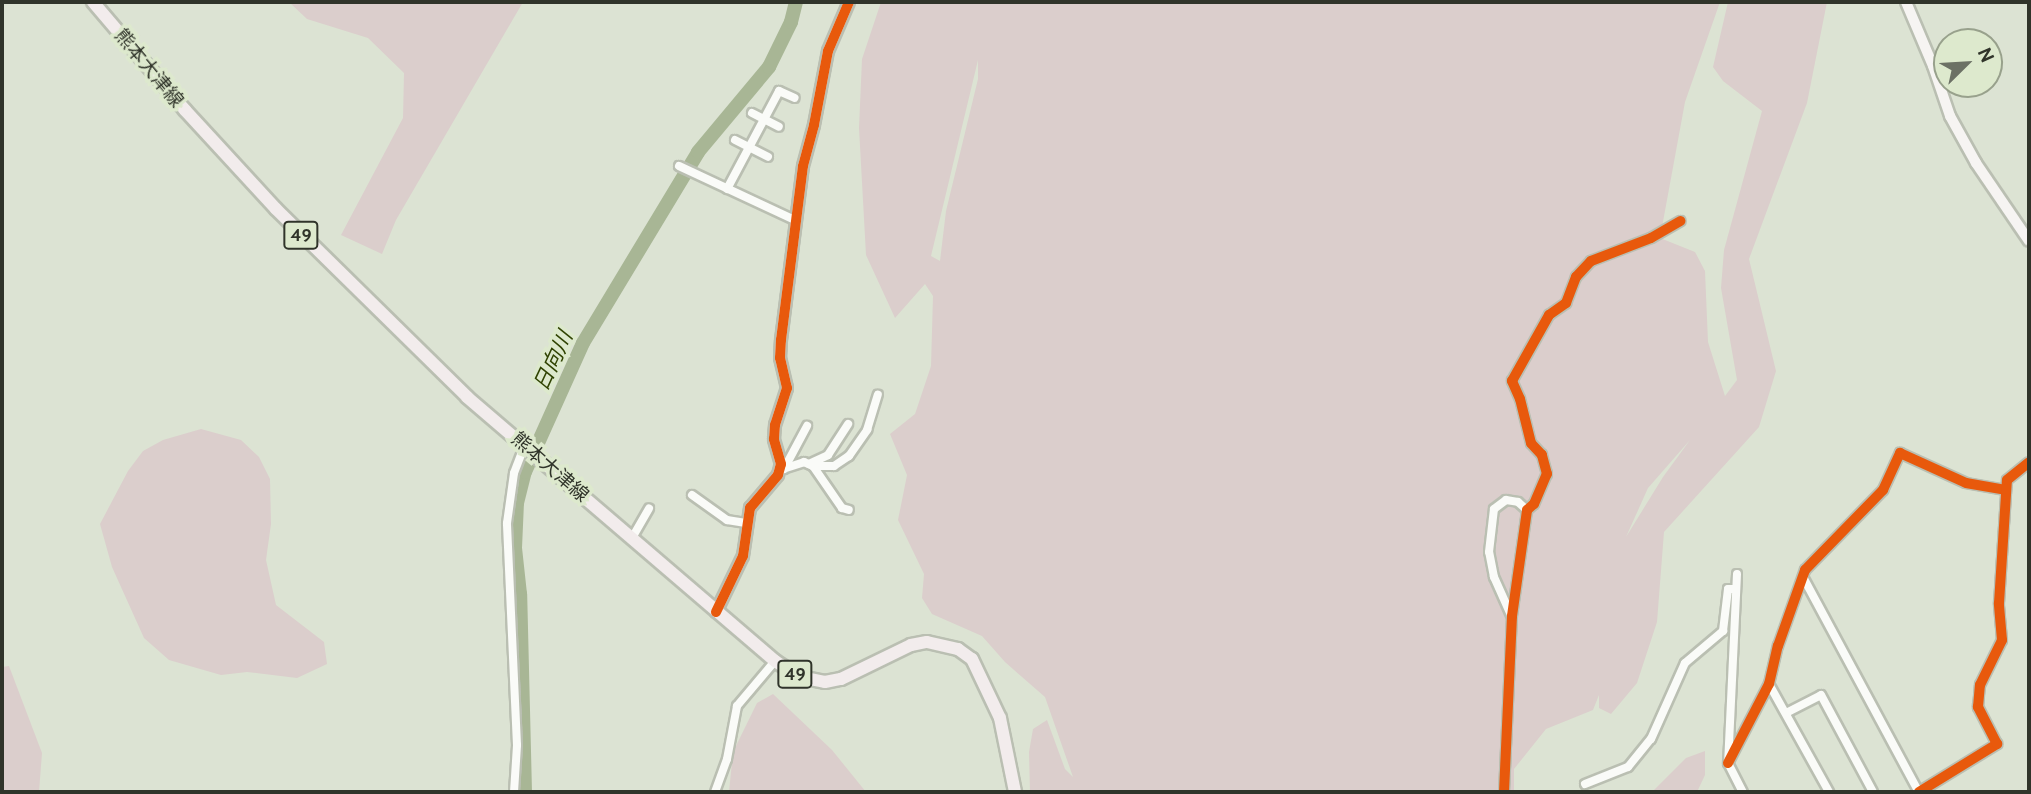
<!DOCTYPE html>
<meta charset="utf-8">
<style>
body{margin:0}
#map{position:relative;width:2031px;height:794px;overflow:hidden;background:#dce3d3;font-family:Cabin,"Noto Sans JP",sans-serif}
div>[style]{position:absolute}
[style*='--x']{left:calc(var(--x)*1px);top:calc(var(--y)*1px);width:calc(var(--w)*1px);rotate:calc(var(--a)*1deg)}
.green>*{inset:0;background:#dbcecc}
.river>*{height:14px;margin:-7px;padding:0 7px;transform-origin:7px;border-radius:7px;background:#a8b695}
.roads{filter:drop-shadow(2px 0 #babfb2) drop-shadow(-2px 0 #babfb2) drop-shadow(0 2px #babfb2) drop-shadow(0 -2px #babfb2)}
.street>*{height:8px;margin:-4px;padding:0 4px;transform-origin:4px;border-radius:4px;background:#fafbf8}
.secondary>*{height:10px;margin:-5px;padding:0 5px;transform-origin:5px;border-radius:5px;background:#f6f4f2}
.primary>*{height:12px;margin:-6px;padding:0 6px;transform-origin:6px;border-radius:6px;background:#f2ecec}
.cycleway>*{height:10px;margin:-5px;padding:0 5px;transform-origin:5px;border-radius:5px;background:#e8590c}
span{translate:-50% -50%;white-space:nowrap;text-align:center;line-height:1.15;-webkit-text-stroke:7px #dde9cd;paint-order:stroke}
.shield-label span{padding:2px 5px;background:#dde9cd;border:2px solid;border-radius:5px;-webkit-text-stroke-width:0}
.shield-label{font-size:18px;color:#30342a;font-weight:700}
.street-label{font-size:19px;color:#30342a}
.water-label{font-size:21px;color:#304302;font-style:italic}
.frame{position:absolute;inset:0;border:4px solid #30342a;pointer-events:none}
.north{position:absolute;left:1933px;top:28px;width:70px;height:70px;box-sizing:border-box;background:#dde9cd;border:2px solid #98a18c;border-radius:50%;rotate:66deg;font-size:19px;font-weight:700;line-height:28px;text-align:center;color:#30342a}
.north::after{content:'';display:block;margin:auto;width:24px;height:32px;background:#6c7165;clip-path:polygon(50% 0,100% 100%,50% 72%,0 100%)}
</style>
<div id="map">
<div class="green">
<div style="clip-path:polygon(289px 2px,523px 2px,396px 220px,382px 254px,341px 235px,403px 118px,404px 73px,368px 38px,307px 19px)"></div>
<div style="clip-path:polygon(evenodd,881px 2px,1720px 2px,1685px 102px,1660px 238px,1695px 252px,1705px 271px,1708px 342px,1725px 396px,1737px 380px,1721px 288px,1724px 250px,1762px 111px,1723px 81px,1713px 67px,1728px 2px,1827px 2px,1807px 103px,1749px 259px,1776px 371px,1759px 427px,1664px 532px,1657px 622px,1637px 683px,1611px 714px,1599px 708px,1599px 695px,1593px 710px,1546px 729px,1514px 769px,1514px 792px,1030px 792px,1029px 752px,1033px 729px,1047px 720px,1065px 769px,1073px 777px,1045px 697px,1005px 662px,982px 636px,932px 614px,922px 598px,924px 574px,898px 520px,907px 475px,890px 434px,915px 414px,931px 366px,933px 296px,925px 284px,895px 318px,866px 255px,859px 128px,862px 59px,881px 2px,978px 60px,978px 79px,946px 211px,940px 261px,931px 256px,978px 60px,881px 2px,1690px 440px,1663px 477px,1626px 537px,1648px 488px,1690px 440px)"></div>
<div style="clip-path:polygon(201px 429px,241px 440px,259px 457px,270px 479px,271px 524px,266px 560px,276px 605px,324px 642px,327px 664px,297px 678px,247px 672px,221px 675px,169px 660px,144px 638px,112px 567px,100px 524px,128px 471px,143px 451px,163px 440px)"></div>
<div style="clip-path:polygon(9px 666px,42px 753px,39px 792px,2px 792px,2px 667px)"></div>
<div style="clip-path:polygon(773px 694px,832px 750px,866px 792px,729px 792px,733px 752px,757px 703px)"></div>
<div style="clip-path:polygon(1705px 751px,1705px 775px,1697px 792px,1652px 792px,1686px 758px)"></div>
</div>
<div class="river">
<div style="--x:525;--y:792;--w:198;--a:-91.4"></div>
<div style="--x:520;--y:594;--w:46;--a:-96.2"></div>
<div style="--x:515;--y:548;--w:45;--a:-87.5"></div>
<div style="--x:517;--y:503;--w:32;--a:-76"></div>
<div style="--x:525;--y:472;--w:141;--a:-65.8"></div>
<div style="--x:583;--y:343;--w:223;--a:-58.9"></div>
<div style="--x:698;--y:152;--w:111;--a:-50.1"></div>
<div style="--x:769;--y:67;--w:50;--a:-63.9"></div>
<div style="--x:791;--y:22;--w:21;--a:-76"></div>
</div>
<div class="roads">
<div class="street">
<div style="--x:752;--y:113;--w:30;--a:27"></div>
<div style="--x:735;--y:140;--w:37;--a:27"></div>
<div style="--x:679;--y:166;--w:128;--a:25"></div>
<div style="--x:727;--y:189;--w:111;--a:-62"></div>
<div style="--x:779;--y:91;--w:17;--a:24"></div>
<div style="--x:809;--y:464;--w:21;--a:-25"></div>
<div style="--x:828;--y:455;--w:37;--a:-57"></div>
<div style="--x:813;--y:466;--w:21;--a:0"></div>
<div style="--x:834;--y:466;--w:18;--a:-34"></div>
<div style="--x:849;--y:456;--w:32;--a:-55"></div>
<div style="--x:867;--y:430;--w:37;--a:-73"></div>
<div style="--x:786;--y:468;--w:19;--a:-18"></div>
<div style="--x:804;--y:462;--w:10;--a:24"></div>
<div style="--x:813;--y:466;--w:51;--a:55.4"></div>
<div style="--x:842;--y:508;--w:7;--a:16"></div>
<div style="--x:784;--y:469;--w:49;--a:-61.9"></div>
<div style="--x:692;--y:495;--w:43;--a:35.5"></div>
<div style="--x:727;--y:520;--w:19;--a:9"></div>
<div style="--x:632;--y:538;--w:34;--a:-60"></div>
<div style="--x:1737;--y:574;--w:189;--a:92.7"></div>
<div style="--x:1728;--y:763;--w:33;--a:63"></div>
<div style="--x:1803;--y:577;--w:244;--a:61.7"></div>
<div style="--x:1511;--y:615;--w:42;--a:-114.1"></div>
<div style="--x:1494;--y:577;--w:25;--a:-101"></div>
<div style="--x:1489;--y:552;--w:43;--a:-83.4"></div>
<div style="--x:1494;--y:509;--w:15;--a:-37"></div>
<div style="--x:1506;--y:500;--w:12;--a:9"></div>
<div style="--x:1518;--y:502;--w:12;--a:42"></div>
<div style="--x:1769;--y:684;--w:124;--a:60.9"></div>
<div style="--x:1786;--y:713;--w:39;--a:-27"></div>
<div style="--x:1821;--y:695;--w:110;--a:61.8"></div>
<div style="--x:1728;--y:763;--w:89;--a:-62.6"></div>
<div style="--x:1769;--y:684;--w:39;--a:-77"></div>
<div style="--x:1778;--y:646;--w:81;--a:-70.4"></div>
<div style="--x:1805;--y:570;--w:112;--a:-45.7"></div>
<div style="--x:1883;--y:490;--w:41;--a:-65.3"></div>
<div style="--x:1900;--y:453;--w:72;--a:24.4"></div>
<div style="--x:1966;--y:483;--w:40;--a:10"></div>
<div style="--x:1585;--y:784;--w:46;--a:-21.6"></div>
<div style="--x:1628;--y:767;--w:36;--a:-51"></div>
<div style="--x:1651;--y:739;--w:83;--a:-65.9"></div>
<div style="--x:1685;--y:663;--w:50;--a:-40.1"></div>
<div style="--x:1723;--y:631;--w:42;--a:-83.2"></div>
<div style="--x:1728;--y:589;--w:8;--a:0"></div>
<div style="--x:514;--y:792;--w:47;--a:-86.3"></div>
<div style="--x:517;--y:745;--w:222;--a:-92.6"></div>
<div style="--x:507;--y:523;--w:50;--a:-82"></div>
<div style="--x:514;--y:473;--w:30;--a:-69"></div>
<div style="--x:715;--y:792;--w:35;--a:-70"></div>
<div style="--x:727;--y:759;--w:54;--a:-79.3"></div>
<div style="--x:737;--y:706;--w:59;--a:-49.8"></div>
<div style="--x:1504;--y:792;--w:176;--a:-87.4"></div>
<div style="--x:1512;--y:616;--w:107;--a:-81.9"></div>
<div style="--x:1527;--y:510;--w:9;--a:-41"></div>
<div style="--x:1534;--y:504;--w:33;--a:-67"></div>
<div style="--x:1547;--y:474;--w:20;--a:-105"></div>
<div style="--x:1542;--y:455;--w:16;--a:-133"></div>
<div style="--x:1531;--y:443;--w:45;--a:-104"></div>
<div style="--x:1520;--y:399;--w:20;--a:-114"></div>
<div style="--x:1512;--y:381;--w:76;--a:-60.7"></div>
<div style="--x:1549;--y:315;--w:21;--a:-35"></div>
<div style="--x:1566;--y:303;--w:28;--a:-69"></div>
<div style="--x:1576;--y:277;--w:22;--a:-47"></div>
<div style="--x:1591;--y:261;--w:64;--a:-21"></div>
<div style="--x:1651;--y:238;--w:34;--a:-30"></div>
<div style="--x:1919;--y:792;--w:92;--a:-31.6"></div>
<div style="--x:1997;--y:744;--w:42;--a:-117.2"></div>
<div style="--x:1978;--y:707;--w:22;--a:-85"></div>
<div style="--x:1980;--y:685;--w:50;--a:-63.9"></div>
<div style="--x:2002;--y:640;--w:37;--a:-95"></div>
<div style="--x:1999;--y:603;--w:123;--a:-86.3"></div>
<div style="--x:2007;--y:480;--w:28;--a:-39"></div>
</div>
<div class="secondary">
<div style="--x:1906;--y:2;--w:69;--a:67.1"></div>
<div style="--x:1933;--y:66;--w:53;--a:71.2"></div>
<div style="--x:1950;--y:116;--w:54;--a:61"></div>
<div style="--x:1976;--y:163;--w:94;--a:55.8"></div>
<div style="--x:716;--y:612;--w:62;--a:-64.3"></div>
<div style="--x:743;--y:556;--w:49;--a:-81.7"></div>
<div style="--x:750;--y:508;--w:43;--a:-49.7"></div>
<div style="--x:778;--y:475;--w:11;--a:-75"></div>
<div style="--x:781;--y:464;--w:26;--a:-106"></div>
<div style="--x:774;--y:439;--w:14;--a:-86"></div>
<div style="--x:775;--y:425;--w:39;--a:-72"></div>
<div style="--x:787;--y:388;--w:31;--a:-103"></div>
<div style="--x:780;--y:358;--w:18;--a:-87"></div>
<div style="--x:781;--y:340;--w:175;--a:-82.8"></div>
<div style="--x:803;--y:166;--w:42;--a:-75"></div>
<div style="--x:814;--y:125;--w:75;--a:-79.3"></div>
<div style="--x:828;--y:51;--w:53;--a:-66.8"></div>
</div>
<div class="primary">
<div style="--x:93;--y:2;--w:142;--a:49.6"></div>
<div style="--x:185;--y:110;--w:134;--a:47.4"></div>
<div style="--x:276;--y:209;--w:268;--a:44.5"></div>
<div style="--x:467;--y:397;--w:406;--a:40.6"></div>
<div style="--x:775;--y:661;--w:30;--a:33"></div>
<div style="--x:800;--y:677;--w:25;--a:11"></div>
<div style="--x:825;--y:682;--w:16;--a:-11"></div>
<div style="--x:841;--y:679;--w:78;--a:-25.9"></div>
<div style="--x:911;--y:645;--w:16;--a:-11"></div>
<div style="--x:927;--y:642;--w:32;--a:13"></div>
<div style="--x:958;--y:649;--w:17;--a:36"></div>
<div style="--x:972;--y:659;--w:65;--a:64.6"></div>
<div style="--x:1000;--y:718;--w:76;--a:78.5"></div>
</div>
</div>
<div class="cycleway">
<div style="--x:716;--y:612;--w:62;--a:-64.3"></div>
<div style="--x:743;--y:556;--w:49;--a:-81.7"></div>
<div style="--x:750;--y:508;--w:43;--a:-49.7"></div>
<div style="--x:778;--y:475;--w:11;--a:-75"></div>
<div style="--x:781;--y:464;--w:26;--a:-106"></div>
<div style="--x:774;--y:439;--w:14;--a:-86"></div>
<div style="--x:775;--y:425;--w:39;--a:-72"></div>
<div style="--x:787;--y:388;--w:31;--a:-103"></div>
<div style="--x:780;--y:358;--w:18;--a:-87"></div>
<div style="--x:781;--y:340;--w:175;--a:-82.8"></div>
<div style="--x:803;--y:166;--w:42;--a:-75"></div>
<div style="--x:814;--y:125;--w:75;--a:-79.3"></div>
<div style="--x:828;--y:51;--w:53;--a:-66.8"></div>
<div style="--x:1728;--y:763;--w:89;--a:-62.6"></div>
<div style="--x:1769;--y:684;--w:39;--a:-77"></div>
<div style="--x:1778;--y:646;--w:81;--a:-70.4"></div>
<div style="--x:1805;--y:570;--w:112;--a:-45.7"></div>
<div style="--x:1883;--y:490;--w:41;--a:-65.3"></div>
<div style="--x:1900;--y:453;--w:72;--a:24.4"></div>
<div style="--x:1966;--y:483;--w:40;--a:10"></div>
<div style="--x:1504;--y:792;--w:176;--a:-87.4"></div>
<div style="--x:1512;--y:616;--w:107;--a:-81.9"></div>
<div style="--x:1527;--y:510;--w:9;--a:-41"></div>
<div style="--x:1534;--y:504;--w:33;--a:-67"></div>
<div style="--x:1547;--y:474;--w:20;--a:-105"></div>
<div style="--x:1542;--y:455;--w:16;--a:-133"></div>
<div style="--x:1531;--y:443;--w:45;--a:-104"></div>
<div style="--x:1520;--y:399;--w:20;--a:-114"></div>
<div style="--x:1512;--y:381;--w:76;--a:-60.7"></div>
<div style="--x:1549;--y:315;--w:21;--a:-35"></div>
<div style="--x:1566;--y:303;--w:28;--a:-69"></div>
<div style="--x:1576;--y:277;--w:22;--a:-47"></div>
<div style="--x:1591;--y:261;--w:64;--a:-21"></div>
<div style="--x:1651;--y:238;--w:34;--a:-30"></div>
<div style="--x:1919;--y:792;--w:92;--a:-31.6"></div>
<div style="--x:1997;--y:744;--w:42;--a:-117.2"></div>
<div style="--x:1978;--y:707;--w:22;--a:-85"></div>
<div style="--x:1980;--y:685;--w:50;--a:-63.9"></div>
<div style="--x:2002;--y:640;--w:37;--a:-95"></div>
<div style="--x:1999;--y:603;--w:123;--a:-86.3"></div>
<div style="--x:2007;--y:480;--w:28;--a:-39"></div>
</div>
<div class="shield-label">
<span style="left:301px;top:235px">49</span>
<span style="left:795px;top:674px">49</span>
</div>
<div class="street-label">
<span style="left:149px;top:68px;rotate:50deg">熊本大津線</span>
<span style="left:550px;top:467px;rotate:41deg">熊本大津線</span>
</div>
<div class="water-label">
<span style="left:553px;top:361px;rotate:-65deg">日向川</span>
</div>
<div class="frame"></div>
<div class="north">N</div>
</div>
